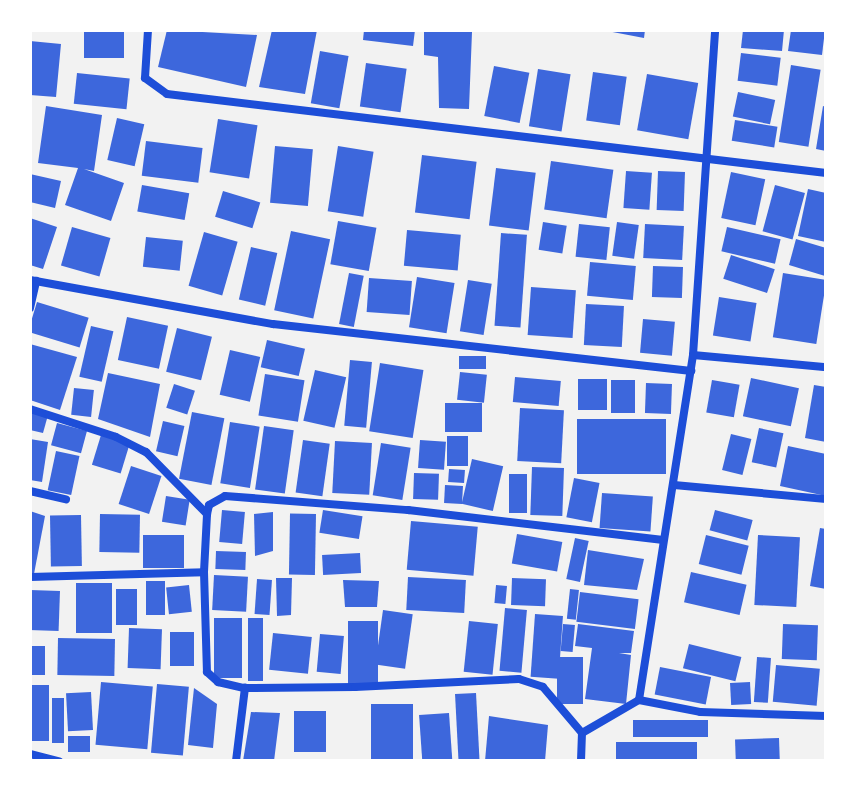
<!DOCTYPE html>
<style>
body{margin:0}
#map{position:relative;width:856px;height:791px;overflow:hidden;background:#f2f2f2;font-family:Manrope,sans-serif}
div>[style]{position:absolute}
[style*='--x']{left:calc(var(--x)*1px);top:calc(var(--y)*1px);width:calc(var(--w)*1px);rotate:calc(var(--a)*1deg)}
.building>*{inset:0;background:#3d67dc;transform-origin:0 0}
.minor>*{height:8px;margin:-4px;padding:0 4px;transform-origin:4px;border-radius:4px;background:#1d4ed8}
span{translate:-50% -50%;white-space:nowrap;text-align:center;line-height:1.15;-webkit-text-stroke:7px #fff;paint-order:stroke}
.frame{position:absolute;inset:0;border:32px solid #fff;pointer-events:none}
</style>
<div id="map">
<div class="building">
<div style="left:84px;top:30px;width:40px;height:28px"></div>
<div style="clip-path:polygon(167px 30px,257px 35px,246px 87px,158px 67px)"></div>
<div style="clip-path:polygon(272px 30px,317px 30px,305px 94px,259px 87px)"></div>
<div style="clip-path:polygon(364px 30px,415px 30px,413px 46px,363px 40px)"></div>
<div style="clip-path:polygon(424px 30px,472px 32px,469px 109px,439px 108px,438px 57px,424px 55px)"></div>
<div style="clip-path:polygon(602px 30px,645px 30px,644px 38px)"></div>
<div style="clip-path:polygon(743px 30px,784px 30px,782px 51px,741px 48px)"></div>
<div style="clip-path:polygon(791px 30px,825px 30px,822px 55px,788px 51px)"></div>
<div style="clip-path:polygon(30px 41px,61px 44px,56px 97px,30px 95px)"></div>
<div style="left:320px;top:51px;width:29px;height:53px;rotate:10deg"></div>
<div style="left:741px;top:53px;width:40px;height:28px;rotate:7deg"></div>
<div style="left:366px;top:63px;width:41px;height:44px;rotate:8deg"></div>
<div style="left:791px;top:65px;width:30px;height:78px;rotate:9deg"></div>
<div style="left:494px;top:66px;width:36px;height:51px;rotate:11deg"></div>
<div style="left:538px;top:69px;width:33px;height:58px;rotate:9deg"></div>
<div style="left:593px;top:72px;width:34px;height:49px;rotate:8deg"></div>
<div style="left:77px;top:73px;width:53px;height:31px;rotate:6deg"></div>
<div style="left:647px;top:74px;width:52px;height:57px;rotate:10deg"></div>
<div style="left:738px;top:92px;width:38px;height:25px;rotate:12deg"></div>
<div style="clip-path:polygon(46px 106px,102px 115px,94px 171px,84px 169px,124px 183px,111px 221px,65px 205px,78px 168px,38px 163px)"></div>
<div style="clip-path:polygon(823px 106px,826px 107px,826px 151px,816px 149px)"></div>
<div style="left:117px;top:118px;width:28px;height:43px;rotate:13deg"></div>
<div style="left:218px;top:119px;width:40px;height:54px;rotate:9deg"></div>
<div style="left:735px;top:120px;width:43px;height:21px;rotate:9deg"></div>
<div style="left:146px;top:141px;width:57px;height:35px;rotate:7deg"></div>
<div style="left:275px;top:146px;width:38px;height:57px;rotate:5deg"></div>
<div style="left:338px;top:146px;width:36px;height:66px;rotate:9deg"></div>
<div style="left:422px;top:155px;width:55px;height:58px;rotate:7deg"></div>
<div style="left:551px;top:161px;width:63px;height:49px;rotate:8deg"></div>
<div style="left:496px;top:168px;width:40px;height:58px;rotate:7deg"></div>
<div style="left:626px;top:171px;width:26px;height:37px;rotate:4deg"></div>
<div style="left:658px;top:171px;width:27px;height:39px;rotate:2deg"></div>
<div style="left:731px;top:172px;width:35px;height:47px;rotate:12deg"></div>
<div style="clip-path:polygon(30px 174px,61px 181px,55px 208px,30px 202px)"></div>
<div style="left:142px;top:185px;width:48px;height:27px;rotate:10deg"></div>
<div style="left:775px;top:185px;width:31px;height:48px;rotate:15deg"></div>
<div style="clip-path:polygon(808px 189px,826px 193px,826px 242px,798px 236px)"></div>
<div style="left:223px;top:191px;width:39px;height:27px;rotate:17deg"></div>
<div style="clip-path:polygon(30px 218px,57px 227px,43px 269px,30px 265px)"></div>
<div style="left:338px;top:221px;width:39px;height:44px;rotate:10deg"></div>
<div style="left:543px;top:222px;width:24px;height:28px;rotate:9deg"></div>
<div style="left:617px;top:222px;width:22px;height:34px;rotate:8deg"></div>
<div style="left:579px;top:224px;width:31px;height:33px;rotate:6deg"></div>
<div style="left:645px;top:224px;width:39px;height:34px;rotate:3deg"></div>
<div style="left:72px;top:227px;width:40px;height:40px;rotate:16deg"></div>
<div style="left:727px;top:227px;width:55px;height:25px;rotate:13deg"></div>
<div style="left:407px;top:230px;width:54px;height:36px;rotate:5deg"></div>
<div style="left:291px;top:231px;width:40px;height:81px;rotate:12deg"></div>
<div style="left:204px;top:232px;width:35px;height:56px;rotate:16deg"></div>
<div style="left:501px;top:233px;width:26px;height:93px;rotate:4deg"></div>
<div style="left:146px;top:237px;width:37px;height:30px;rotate:6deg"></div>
<div style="clip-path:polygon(796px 239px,826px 248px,825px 276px,789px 265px)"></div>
<div style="left:251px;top:247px;width:27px;height:54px;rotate:13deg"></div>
<div style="left:731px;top:255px;width:46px;height:25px;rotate:18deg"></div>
<div style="left:590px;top:262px;width:46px;height:34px;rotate:5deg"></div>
<div style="left:653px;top:266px;width:30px;height:31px;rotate:2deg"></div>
<div style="left:349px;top:273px;width:15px;height:52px;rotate:11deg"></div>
<div style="left:783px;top:273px;width:44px;height:65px;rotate:9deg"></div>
<div style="left:417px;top:277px;width:38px;height:51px;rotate:9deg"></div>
<div style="left:369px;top:278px;width:43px;height:34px;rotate:4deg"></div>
<div style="left:468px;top:280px;width:24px;height:52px;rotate:9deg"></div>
<div style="left:531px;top:287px;width:45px;height:48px;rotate:4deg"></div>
<div style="left:719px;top:297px;width:38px;height:39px;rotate:9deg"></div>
<div style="left:37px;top:302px;width:54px;height:31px;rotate:17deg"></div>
<div style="left:586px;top:304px;width:38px;height:41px;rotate:3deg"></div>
<div style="left:127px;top:317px;width:42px;height:44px;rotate:12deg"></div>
<div style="left:643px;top:319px;width:32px;height:34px;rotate:5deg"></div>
<div style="left:91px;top:326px;width:23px;height:52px;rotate:13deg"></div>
<div style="left:177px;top:328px;width:36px;height:45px;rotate:14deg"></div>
<div style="left:267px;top:340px;width:39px;height:28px;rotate:13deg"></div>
<div style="clip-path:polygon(30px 344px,77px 357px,60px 410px,30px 400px)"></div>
<div style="left:230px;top:350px;width:31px;height:46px;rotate:13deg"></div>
<div style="left:459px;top:356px;width:27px;height:13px"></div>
<div style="left:350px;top:360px;width:22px;height:66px;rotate:5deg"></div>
<div style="left:380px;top:363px;width:44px;height:69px;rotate:9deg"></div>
<div style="left:315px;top:370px;width:32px;height:52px;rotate:13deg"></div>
<div style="left:460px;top:372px;width:27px;height:28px;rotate:6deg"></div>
<div style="clip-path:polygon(108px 373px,160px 384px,150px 437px,98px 419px)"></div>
<div style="left:265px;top:374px;width:40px;height:42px;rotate:9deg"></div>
<div style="left:515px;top:377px;width:46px;height:25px;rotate:5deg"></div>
<div style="left:751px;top:378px;width:49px;height:39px;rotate:12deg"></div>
<div style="left:578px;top:379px;width:29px;height:31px"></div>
<div style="left:635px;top:380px;width:33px;height:24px;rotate:90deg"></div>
<div style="left:712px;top:380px;width:28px;height:33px;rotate:10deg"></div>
<div style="left:646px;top:383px;width:26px;height:30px;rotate:2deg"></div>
<div style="left:174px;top:384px;width:22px;height:25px;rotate:18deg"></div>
<div style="clip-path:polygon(814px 385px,826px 387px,826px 442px,805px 438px)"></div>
<div style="left:74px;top:388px;width:20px;height:27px;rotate:6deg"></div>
<div style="left:445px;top:403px;width:37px;height:29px"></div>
<div style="left:520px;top:408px;width:44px;height:53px;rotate:3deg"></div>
<div style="clip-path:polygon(30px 410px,48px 415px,43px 433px,30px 430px)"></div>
<div style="left:192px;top:412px;width:33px;height:68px;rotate:11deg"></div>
<div style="left:577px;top:419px;width:89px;height:55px"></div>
<div style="left:163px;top:421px;width:22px;height:31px;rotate:13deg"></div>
<div style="left:230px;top:422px;width:30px;height:62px;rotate:9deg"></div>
<div style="left:57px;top:423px;width:31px;height:23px;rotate:15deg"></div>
<div style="left:264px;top:426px;width:30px;height:64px;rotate:8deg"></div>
<div style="left:759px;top:428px;width:25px;height:35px;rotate:12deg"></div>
<div style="left:731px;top:434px;width:21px;height:37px;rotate:14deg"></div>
<div style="left:101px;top:435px;width:30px;height:31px;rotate:17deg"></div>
<div style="left:447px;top:436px;width:21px;height:30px"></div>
<div style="clip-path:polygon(30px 439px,48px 442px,42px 482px,30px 480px)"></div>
<div style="left:303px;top:440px;width:27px;height:53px;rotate:8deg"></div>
<div style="left:420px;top:440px;width:26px;height:28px;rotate:4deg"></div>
<div style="left:335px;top:441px;width:37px;height:52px;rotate:3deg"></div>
<div style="left:381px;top:443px;width:30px;height:53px;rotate:9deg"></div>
<div style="clip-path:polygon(788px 446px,826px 454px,826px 496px,780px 486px)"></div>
<div style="left:56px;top:451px;width:24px;height:40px;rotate:12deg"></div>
<div style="left:472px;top:459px;width:32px;height:46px;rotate:13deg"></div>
<div style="left:131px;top:466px;width:32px;height:40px;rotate:18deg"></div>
<div style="left:532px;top:467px;width:32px;height:48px;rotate:2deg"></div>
<div style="left:449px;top:469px;width:16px;height:13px;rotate:4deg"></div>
<div style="left:414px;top:473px;width:25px;height:26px;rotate:2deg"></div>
<div style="left:509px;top:474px;width:18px;height:39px"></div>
<div style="left:574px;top:478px;width:26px;height:40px;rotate:11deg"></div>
<div style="left:445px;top:485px;width:18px;height:18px;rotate:3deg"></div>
<div style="left:602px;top:493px;width:51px;height:35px;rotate:4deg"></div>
<div style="left:166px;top:496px;width:24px;height:26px;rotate:9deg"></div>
<div style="left:222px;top:510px;width:23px;height:32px;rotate:5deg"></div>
<div style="left:323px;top:510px;width:40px;height:23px;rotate:9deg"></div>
<div style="left:715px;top:510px;width:39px;height:21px;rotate:15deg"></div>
<div style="clip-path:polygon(30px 511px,45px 516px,34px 574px,30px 573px)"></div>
<div style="clip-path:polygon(273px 512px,273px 551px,255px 556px,254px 514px)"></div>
<div style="left:100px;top:514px;width:40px;height:38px;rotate:1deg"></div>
<div style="left:316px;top:514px;width:61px;height:26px;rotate:91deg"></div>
<div style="left:81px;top:515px;width:51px;height:31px;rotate:89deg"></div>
<div style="left:411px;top:521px;width:67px;height:49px;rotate:5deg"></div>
<div style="clip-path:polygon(820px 528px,826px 529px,826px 589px,810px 586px)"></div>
<div style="left:517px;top:534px;width:46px;height:30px;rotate:10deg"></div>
<div style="left:143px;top:535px;width:41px;height:33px"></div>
<div style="left:706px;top:535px;width:44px;height:30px;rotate:14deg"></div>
<div style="left:758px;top:535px;width:42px;height:70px;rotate:3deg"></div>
<div style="left:575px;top:538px;width:14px;height:42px;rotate:12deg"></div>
<div style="clip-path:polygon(588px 550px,644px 559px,637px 590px,584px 585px)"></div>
<div style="left:216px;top:551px;width:30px;height:18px;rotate:2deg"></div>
<div style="left:360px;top:553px;width:20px;height:38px;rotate:87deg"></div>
<div style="left:691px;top:572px;width:57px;height:31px;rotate:13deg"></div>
<div style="left:214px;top:575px;width:34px;height:35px;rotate:3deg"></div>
<div style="left:408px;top:577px;width:58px;height:33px;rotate:3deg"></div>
<div style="clip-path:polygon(276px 578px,292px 578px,291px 615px,277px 616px)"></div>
<div style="left:512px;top:578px;width:34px;height:27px;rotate:2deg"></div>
<div style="left:257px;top:579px;width:15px;height:35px;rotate:4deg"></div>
<div style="clip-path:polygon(343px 580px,379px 581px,377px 607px,345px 607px)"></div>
<div style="left:146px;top:581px;width:19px;height:34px"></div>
<div style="left:112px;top:583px;width:50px;height:36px;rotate:90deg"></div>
<div style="left:189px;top:585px;width:27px;height:23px;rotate:84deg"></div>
<div style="left:496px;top:585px;width:11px;height:18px;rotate:5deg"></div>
<div style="left:116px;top:589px;width:21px;height:36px"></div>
<div style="left:570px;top:589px;width:9px;height:30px;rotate:6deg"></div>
<div style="left:30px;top:590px;width:30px;height:40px;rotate:2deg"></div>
<div style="left:580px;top:592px;width:59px;height:30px;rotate:7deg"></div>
<div style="left:505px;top:608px;width:22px;height:63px;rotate:5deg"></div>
<div style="left:383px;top:610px;width:30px;height:55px;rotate:8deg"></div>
<div style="left:535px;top:614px;width:28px;height:63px;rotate:4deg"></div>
<div style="left:214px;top:618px;width:28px;height:60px"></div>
<div style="left:263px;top:618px;width:63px;height:15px;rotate:90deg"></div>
<div style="left:348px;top:621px;width:30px;height:63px"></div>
<div style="left:469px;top:621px;width:29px;height:51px;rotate:6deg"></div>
<div style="left:563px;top:624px;width:12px;height:27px;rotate:5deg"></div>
<div style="clip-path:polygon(578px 624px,634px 631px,631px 653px,619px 653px,631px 655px,626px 704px,585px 699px,592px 648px,575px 646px)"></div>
<div style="left:783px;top:624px;width:35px;height:35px;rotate:2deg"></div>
<div style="left:129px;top:628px;width:33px;height:40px;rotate:2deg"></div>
<div style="left:194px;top:632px;width:34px;height:24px;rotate:90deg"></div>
<div style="left:273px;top:633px;width:39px;height:37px;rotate:6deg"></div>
<div style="left:320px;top:634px;width:24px;height:38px;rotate:5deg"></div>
<div style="left:58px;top:638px;width:57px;height:37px;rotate:1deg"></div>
<div style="left:689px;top:644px;width:54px;height:25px;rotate:14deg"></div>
<div style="left:45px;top:646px;width:29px;height:15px;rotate:90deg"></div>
<div style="left:557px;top:657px;width:26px;height:47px"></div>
<div style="left:757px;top:657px;width:14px;height:45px;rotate:4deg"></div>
<div style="left:776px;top:665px;width:44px;height:37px;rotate:5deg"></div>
<div style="left:660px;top:667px;width:52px;height:28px;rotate:11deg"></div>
<div style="left:101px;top:682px;width:52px;height:63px;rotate:5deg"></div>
<div style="left:750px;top:682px;width:22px;height:20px;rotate:87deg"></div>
<div style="left:157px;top:684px;width:32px;height:69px;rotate:5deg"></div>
<div style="left:30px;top:685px;width:19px;height:56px"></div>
<div style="clip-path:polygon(194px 688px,217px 704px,213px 748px,188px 745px)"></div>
<div style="left:91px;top:692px;width:38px;height:25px;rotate:87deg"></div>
<div style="left:476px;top:693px;width:68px;height:21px;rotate:87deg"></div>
<div style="left:52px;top:698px;width:12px;height:45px"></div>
<div style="left:413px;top:704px;width:57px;height:42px;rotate:90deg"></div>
<div style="left:326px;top:711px;width:41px;height:32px;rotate:90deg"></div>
<div style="clip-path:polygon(251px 712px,280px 713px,274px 761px,243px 761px)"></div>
<div style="left:449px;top:713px;width:48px;height:30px;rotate:86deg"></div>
<div style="clip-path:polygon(489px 716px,548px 725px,545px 761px,485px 761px)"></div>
<div style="left:708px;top:720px;width:17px;height:75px;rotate:90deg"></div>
<div style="left:68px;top:736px;width:22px;height:16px"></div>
<div style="left:779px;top:738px;width:23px;height:44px;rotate:88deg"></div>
<div style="left:697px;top:742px;width:19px;height:81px;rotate:90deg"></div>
</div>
<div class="minor">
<div style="--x:148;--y:30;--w:48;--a:93.6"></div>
<div style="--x:145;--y:78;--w:27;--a:36"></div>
<div style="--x:167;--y:94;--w:664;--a:6.84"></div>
<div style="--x:30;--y:280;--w:247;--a:10.3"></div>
<div style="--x:273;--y:324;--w:421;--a:6.4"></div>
<div style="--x:30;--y:308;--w:28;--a:-77"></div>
<div style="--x:693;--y:355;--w:134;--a:5.2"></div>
<div style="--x:30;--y:409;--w:90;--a:18"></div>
<div style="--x:116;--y:437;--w:34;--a:27"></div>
<div style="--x:146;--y:452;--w:87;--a:45.5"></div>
<div style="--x:674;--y:485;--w:153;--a:5.3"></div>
<div style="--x:30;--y:491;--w:37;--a:13"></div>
<div style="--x:204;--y:572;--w:58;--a:-87"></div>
<div style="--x:207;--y:514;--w:9;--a:-77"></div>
<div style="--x:209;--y:505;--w:18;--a:-29"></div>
<div style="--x:225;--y:496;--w:184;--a:4.4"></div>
<div style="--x:408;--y:510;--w:257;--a:6.7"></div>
<div style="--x:30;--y:577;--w:174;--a:-1.6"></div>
<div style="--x:204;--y:572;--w:100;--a:88.3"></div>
<div style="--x:207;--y:672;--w:15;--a:42"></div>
<div style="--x:218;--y:682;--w:28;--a:13"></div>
<div style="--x:245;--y:688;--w:110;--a:-0.5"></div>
<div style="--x:355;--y:687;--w:164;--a:-2.8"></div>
<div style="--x:519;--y:679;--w:25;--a:18"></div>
<div style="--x:543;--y:687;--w:60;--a:49.7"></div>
<div style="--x:639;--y:700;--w:62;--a:11.1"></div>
<div style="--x:700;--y:712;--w:126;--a:1.8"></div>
<div style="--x:582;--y:733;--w:66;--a:-30.1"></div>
<div style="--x:639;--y:700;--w:349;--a:-81.1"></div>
<div style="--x:693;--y:355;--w:326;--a:-86.1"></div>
<div style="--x:30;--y:754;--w:30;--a:14"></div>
<div style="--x:236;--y:761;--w:74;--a:-83"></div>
<div style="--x:581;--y:761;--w:28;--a:-88"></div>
</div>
<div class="frame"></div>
</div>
